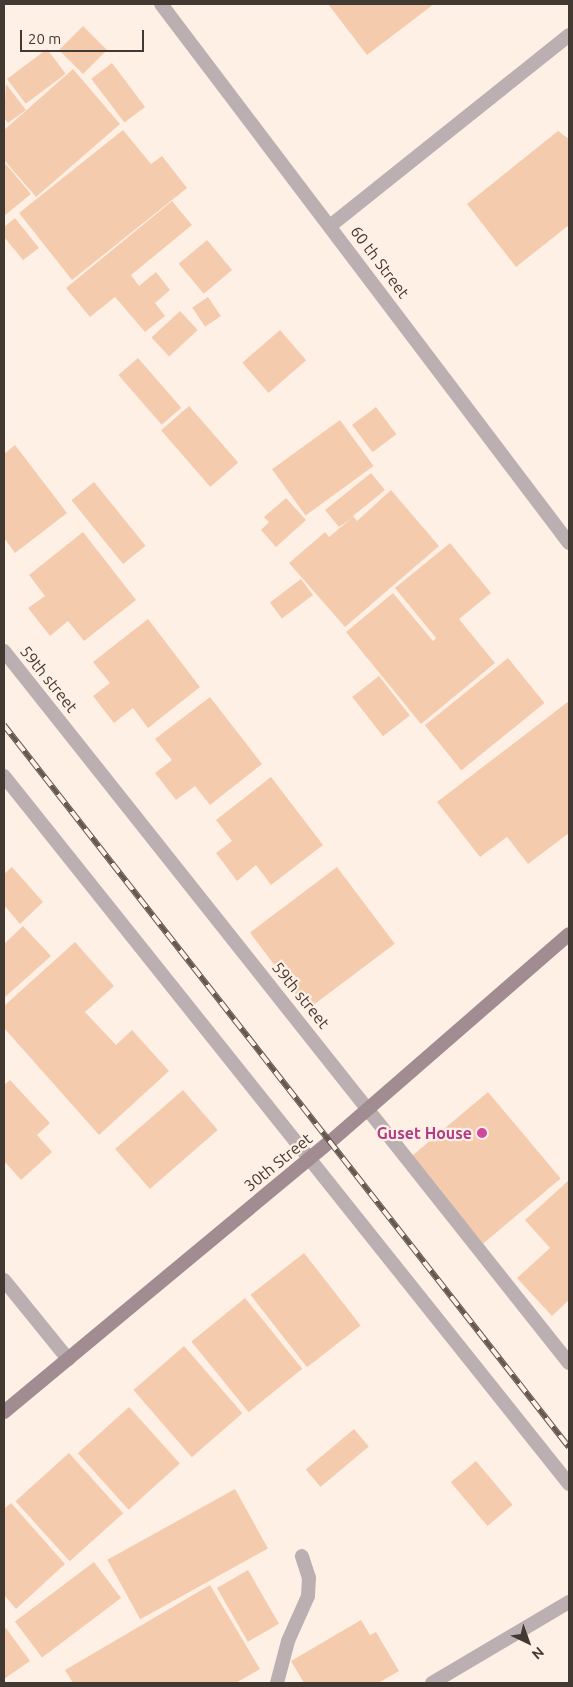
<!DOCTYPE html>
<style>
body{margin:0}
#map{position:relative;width:573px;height:1687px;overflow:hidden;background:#fff0e6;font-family:Ubuntu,sans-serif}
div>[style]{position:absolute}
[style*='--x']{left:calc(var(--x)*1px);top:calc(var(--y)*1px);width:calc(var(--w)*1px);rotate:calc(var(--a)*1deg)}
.building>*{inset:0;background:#f5cbae;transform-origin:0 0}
.service>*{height:14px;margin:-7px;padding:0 7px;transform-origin:7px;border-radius:7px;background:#bcafb1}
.minor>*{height:14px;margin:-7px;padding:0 7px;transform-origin:7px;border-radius:7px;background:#bcafb1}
.secondary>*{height:14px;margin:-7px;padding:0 7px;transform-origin:7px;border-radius:7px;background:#a18d91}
.rail>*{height:5.5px;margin-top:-2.75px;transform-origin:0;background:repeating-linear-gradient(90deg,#fff0e6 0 11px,#635951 0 22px);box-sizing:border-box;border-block:1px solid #635951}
.dots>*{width:14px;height:14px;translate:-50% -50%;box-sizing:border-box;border:2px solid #fff0e6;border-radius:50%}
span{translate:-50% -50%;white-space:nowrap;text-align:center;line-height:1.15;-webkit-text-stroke:4.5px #fff0e6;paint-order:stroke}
.street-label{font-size:16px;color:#423932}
.hotel-label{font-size:16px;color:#b23c85;font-weight:700}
.right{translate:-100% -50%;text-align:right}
.frame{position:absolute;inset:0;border:5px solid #423932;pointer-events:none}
.north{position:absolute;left:503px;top:1617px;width:50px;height:50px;-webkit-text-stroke:4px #fff0e6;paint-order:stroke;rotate:138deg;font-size:14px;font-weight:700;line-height:20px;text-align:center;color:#423932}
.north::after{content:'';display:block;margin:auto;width:18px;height:22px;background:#423932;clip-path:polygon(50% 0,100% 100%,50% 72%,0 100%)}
.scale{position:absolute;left:20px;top:30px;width:124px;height:22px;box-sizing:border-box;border:2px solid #423932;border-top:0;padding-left:6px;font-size:15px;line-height:18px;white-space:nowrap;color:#423932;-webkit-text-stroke:4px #fff0e6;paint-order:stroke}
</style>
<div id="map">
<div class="building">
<div style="clip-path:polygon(328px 4px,434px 4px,367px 55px)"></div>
<div style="left:83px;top:26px;width:34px;height:34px;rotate:45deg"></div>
<div style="left:47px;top:49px;width:31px;height:50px;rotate:53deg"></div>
<div style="left:112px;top:63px;width:55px;height:26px;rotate:53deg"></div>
<div style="clip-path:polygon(73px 69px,120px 124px,36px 197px,4px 160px,4px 130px)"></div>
<div style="clip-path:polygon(6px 84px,26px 110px,8px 123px,4px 118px)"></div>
<div style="clip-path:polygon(123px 130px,151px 164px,162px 156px,187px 188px,72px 280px,19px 213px)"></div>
<div style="clip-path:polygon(558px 131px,569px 139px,569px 225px,516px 267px,467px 204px)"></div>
<div style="clip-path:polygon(4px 162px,31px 194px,4px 216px)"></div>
<div style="clip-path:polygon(172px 201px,192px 225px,131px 275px,139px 286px,156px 272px,170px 290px,155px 303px,165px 316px,145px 332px,115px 297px,90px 317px,66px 288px)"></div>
<div style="clip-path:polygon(15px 218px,39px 248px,23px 260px,4px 237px,4px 227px)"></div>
<div style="left:207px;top:240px;width:39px;height:37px;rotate:50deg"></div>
<div style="left:208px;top:297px;width:23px;height:19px;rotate:56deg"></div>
<div style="left:180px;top:311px;width:26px;height:39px;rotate:47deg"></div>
<div style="left:280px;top:330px;width:40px;height:50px;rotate:49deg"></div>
<div style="left:138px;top:358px;width:66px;height:26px;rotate:49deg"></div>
<div style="left:189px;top:406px;width:75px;height:37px;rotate:49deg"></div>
<div style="left:376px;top:407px;width:34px;height:30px;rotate:53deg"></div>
<div style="left:340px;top:420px;width:57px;height:84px;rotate:54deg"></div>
<div style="clip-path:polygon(15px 445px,67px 513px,15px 553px,4px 538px,4px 454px)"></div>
<div style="clip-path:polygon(371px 473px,385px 490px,353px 516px,357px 521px,391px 490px,439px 546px,345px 627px,289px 563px,325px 532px,329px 537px,352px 518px,339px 527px,325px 510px)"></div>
<div style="left:94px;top:482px;width:82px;height:29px;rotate:51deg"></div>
<div style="clip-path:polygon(286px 498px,306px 520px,276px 547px,261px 530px,269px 522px,264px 517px)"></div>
<div style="clip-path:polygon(83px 532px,136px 600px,84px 641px,68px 621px,50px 636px,28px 608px,45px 596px,29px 575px)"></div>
<div style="clip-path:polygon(450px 543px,491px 593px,459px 619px,495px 663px,421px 724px,346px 632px,393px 593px,433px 641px,436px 638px,395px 588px)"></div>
<div style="left:301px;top:579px;width:20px;height:39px;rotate:53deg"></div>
<div style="clip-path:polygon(148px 619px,200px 687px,148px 728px,133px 708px,114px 723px,93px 696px,110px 683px,93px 662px)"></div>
<div style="left:508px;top:658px;width:58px;height:107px;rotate:51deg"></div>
<div style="left:379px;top:676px;width:50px;height:34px;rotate:52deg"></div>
<div style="clip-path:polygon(210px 697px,262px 764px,210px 805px,195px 786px,176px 800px,155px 773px,172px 760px,155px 739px)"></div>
<div style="clip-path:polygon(569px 701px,569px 833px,528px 864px,507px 837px,480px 857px,437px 802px)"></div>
<div style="clip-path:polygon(271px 777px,323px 845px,271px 885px,256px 865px,237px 881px,216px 853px,232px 841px,216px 820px)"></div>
<div style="clip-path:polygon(12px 867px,43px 902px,20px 924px,4px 905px,4px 874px)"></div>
<div style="left:337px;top:867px;width:96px;height:109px;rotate:53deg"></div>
<div style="clip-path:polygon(23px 926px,51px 956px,5px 997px,4px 944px)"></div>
<div style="clip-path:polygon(75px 942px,114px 986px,85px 1012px,116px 1045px,132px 1030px,169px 1071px,99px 1135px,4px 1028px,4px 1006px)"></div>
<div style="clip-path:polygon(10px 1080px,50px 1123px,37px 1135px,52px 1152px,21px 1180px,4px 1161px,4px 1085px)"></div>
<div style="left:183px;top:1090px;width:53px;height:90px;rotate:49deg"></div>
<div style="left:488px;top:1092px;width:113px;height:101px;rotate:50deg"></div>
<div style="clip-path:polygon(568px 1181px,569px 1300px,552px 1316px,517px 1278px,550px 1248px,525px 1220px)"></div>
<div style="left:304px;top:1253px;width:92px;height:68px;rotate:52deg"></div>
<div style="left:245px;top:1298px;width:91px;height:69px;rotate:51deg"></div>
<div style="left:184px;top:1346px;width:89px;height:67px;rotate:49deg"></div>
<div style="left:129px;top:1407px;width:76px;height:69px;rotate:48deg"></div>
<div style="left:354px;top:1429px;width:23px;height:63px;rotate:50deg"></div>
<div style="left:69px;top:1453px;width:81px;height:72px;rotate:48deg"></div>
<div style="left:476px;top:1461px;width:57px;height:33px;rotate:50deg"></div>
<div style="left:235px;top:1489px;width:68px;height:146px;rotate:61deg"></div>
<div style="clip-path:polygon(11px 1503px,65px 1564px,16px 1609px,4px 1595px,4px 1509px)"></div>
<div style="left:94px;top:1562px;width:45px;height:99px;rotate:53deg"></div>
<div style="left:248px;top:1570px;width:62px;height:36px;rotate:60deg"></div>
<div style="clip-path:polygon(210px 1585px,260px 1669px,236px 1683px,73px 1683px,65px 1670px)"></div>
<div style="clip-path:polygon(361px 1620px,370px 1635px,376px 1632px,399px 1671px,378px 1683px,304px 1683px,291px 1661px)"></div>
<div style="clip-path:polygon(6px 1628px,30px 1661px,4px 1679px,4px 1630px)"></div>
</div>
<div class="service">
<div style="--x:330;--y:226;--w:306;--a:-38.6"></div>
</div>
<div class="minor">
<div style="--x:161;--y:4;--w:676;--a:52.88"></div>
<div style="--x:4;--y:651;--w:909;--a:51.57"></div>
<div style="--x:4;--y:776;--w:906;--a:51.41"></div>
<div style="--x:4;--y:1280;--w:102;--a:51"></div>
<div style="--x:277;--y:1683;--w:43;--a:-75.3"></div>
<div style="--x:288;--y:1641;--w:49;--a:-66"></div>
<div style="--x:308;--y:1596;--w:18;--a:-87"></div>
<div style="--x:309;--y:1578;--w:23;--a:-108"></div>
<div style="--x:432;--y:1683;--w:159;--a:-30.6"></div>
</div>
<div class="secondary">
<div style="--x:4;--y:1412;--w:425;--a:-39.7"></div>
<div style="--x:331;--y:1141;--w:315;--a:-41"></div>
</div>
<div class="rail">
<div style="--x:4;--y:725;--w:917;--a:51.96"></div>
</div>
<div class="dots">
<div style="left:482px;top:1133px;background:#d1479c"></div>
</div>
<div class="street-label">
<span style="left:380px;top:262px;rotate:53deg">60 th Street</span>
<span style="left:49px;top:679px;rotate:51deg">59th street</span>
<span style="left:301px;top:995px;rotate:51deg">59th street</span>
<span style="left:278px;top:1162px;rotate:-39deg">30th Street</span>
</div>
<div class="hotel-label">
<span class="right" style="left:472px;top:1133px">Guset House</span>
</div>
<div class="frame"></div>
<div class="north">N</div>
<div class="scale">20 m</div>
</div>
